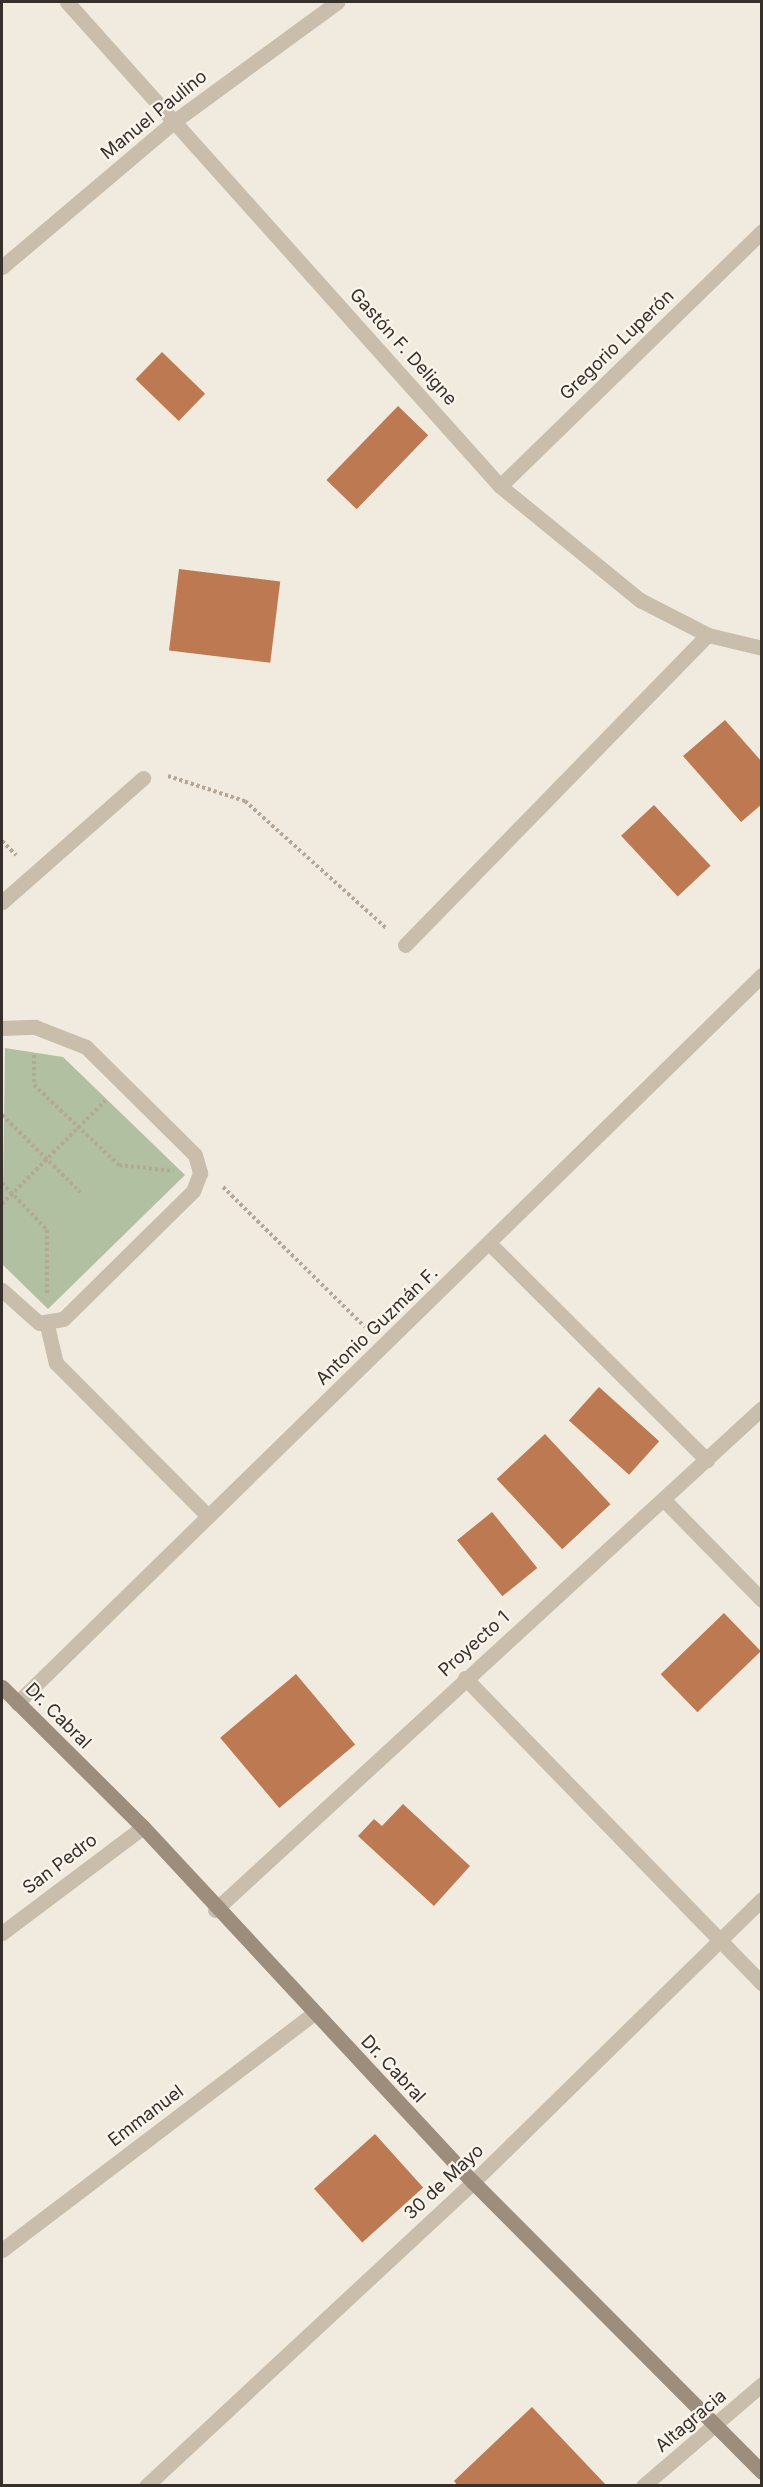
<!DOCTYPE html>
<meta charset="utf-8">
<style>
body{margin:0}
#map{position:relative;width:763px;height:2487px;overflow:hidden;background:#f1ebdf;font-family:Inter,sans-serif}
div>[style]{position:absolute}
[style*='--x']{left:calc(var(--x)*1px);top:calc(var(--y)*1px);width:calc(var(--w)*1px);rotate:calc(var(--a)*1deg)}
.green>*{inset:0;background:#b1c0a0}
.building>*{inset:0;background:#bd7951;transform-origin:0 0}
.path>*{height:4px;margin-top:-2px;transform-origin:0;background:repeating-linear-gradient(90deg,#b5a796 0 3px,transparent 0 6px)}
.lane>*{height:15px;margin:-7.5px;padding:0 7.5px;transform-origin:7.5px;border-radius:7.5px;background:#c9bdac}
.street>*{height:15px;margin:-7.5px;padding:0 7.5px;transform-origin:7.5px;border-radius:7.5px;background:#c9bdac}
.secondary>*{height:15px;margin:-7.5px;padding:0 7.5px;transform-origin:7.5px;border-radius:7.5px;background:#9c8d7d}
span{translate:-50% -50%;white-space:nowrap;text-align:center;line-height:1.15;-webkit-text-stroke:4.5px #f9f5ec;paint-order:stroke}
.street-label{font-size:18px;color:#37302a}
.frame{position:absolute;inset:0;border:3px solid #37302a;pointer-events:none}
</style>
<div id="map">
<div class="green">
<div style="clip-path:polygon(5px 1048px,63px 1057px,185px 1175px,48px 1309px,2px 1264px)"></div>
</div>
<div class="building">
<div style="left:162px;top:352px;width:60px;height:38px;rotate:44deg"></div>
<div style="left:398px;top:406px;width:42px;height:103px;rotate:44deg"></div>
<div style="left:179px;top:569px;width:102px;height:82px;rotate:7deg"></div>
<div style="clip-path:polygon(725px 720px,762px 762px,762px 804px,741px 822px,683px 756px)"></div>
<div style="left:654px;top:805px;width:83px;height:45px;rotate:47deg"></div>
<div style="left:599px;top:1387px;width:81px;height:45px;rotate:42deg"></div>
<div style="left:545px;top:1434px;width:96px;height:66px;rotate:47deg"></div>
<div style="left:492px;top:1512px;width:72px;height:45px;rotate:51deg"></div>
<div style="left:724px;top:1613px;width:53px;height:88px;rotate:46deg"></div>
<div style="left:296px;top:1674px;width:92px;height:99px;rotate:50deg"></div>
<div style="clip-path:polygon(403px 1804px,470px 1866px,434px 1906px,358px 1836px,374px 1819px,382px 1826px)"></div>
<div style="left:375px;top:2134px;width:72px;height:82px;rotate:48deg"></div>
<div style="clip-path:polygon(532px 2407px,607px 2486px,458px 2486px,454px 2481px)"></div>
</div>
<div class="path">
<div style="--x:168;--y:776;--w:81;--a:18"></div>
<div style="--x:245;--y:801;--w:190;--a:42"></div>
<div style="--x:2;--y:841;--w:20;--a:45"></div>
<div style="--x:34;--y:1055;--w:30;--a:90"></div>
<div style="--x:34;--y:1085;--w:117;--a:43.3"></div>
<div style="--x:119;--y:1165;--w:55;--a:6.2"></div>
<div style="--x:2;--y:1115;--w:110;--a:44.6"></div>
<div style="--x:2;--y:1183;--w:65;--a:46.2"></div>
<div style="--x:47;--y:1230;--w:66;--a:90"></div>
<div style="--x:223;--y:1187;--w:199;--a:44.6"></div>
<div style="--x:2;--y:1204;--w:146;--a:-45"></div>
</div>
<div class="lane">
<div style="--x:2;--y:1028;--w:33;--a:-2"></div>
<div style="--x:35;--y:1027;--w:55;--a:21.4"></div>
<div style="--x:86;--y:1047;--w:153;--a:44.7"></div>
<div style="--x:195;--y:1155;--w:19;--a:74"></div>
<div style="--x:200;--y:1173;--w:19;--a:111"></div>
<div style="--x:193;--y:1191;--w:182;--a:135.4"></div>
<div style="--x:63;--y:1319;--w:24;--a:171"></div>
<div style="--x:39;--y:1323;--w:50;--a:-138.3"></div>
<div style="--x:47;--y:1325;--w:39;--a:77"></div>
<div style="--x:56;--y:1363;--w:216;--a:45.2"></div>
</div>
<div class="street">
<div style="--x:67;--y:2;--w:649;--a:48.18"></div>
<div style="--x:500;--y:486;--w:181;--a:39.2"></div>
<div style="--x:640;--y:600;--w:76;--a:27.2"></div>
<div style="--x:708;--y:635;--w:56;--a:13.5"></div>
<div style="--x:2;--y:267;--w:228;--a:-40.2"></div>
<div style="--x:176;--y:120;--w:200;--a:-36.2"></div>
<div style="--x:500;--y:486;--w:366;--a:-44.2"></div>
<div style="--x:2;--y:902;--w:188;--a:-41.3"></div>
<div style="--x:405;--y:945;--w:433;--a:-45.7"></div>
<div style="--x:491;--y:1245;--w:305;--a:44.9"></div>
<div style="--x:664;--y:1500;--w:140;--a:45.6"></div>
<div style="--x:465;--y:1678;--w:426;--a:45.8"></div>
<div style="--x:17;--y:1703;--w:1042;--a:-44.34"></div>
<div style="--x:215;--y:1910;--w:742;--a:-42.54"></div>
<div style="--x:2;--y:1933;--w:176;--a:-36.9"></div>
<div style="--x:2;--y:2250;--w:392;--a:-37.2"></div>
<div style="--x:146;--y:2486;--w:446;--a:-42.9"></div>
<div style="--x:473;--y:2182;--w:404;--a:-44.4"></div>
<div style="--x:643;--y:2486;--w:157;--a:-40.6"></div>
</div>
<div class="secondary">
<div style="--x:2;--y:1687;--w:199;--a:44.8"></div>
<div style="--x:143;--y:1827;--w:485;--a:47.1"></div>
<div style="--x:473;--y:2182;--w:409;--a:45.1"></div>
</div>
<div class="street-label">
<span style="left:154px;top:115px;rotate:-39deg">Manuel Paulino</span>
<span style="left:617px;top:345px;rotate:-44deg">Gregorio Luperón</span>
<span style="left:403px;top:347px;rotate:48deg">Gastón F. Deligne</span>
<span style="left:377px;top:1326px;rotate:-44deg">Antonio Guzmán F.</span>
<span style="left:474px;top:1644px;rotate:-42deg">Proyecto 1</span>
<span style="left:58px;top:1716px;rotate:45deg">Dr. Cabral</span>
<span style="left:60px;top:1864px;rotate:-37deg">San Pedro</span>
<span style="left:393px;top:2069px;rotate:47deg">Dr. Cabral</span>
<span style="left:146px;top:2116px;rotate:-37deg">Emmanuel</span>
<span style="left:444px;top:2182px;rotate:-43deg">30 de Mayo</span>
<span style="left:691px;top:2421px;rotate:-40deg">Altagracia</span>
</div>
<div class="frame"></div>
</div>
